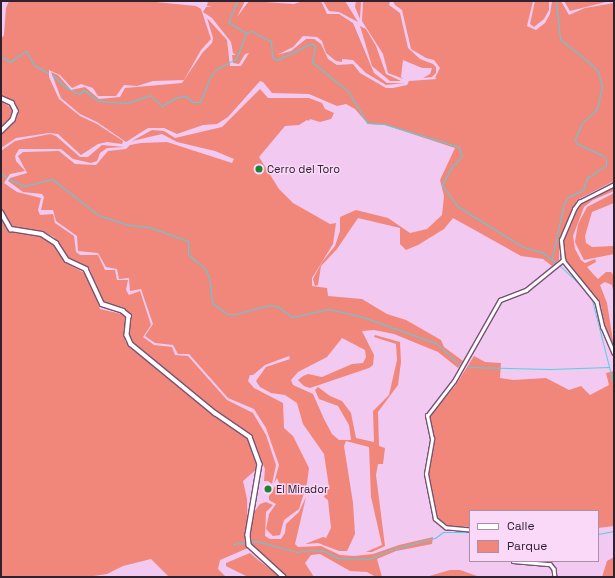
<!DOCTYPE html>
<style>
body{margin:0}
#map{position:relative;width:615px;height:578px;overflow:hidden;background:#f2c9f0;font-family:"Space Grotesk",sans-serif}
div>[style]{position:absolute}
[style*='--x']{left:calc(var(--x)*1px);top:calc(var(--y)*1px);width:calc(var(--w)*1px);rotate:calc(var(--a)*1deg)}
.green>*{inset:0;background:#f1877a}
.stream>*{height:1px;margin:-0.5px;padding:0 0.5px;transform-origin:0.5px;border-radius:0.5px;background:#51d1e2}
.roads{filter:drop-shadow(1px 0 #765375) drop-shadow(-1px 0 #765375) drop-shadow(0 1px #765375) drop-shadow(0 -1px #765375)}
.minor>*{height:2.5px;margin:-1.25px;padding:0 1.25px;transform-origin:1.25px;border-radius:1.25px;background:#fff}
.tertiary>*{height:3.5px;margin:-1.75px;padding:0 1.75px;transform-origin:1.75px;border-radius:1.75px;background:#fff}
.dots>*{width:11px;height:11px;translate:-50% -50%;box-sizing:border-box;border:2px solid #fad9f8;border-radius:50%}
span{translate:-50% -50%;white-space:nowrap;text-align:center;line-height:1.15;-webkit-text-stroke:3px #fad9f8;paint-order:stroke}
.poi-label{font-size:11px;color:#302130}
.left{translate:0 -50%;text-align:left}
.frame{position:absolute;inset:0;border:2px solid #302130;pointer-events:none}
.legend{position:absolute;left:469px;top:510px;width:130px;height:52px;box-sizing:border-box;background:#fad9f8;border:1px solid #a98fa8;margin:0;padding:5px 7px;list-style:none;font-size:12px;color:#302130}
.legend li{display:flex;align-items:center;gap:8px;height:20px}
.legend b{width:20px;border:1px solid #a98fa8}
</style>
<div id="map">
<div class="green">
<div style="clip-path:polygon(9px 1px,146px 1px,196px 6px,201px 9px,211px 39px,201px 50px,184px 80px,153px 81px,137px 86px,124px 85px,116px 96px,98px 96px,93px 88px,81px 84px,72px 88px,60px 75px,49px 70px,49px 77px,59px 99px,80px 116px,97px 124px,123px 141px,122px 144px,107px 142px,98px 144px,81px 155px,58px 134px,49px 133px,16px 138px,1px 148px,1px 135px,16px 119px,18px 112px,13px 101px,1px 96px,1px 39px,4px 35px,6px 8px)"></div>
<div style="clip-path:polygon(208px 1px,245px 1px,237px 17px,249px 1px,294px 4px,303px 1px,321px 1px,327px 14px,339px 14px,353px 23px,374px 73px,387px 83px,404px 83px,386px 85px,366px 73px,353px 60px,342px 59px,342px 62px,336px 61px,326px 53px,322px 41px,317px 37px,303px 36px,293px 47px,277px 55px,291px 51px,306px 39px,314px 39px,321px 44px,328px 59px,337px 65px,353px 64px,360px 73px,386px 88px,393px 88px,407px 85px,409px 81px,437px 79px,435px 78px,440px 68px,434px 60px,426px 58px,411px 49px,402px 10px,395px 5px,393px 1px,533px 1px,527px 26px,536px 30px,545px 23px,550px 14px,552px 1px,561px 1px,569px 15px,585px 8px,614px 3px,614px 181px,577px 200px,560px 238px,559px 260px,552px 266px,543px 259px,521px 256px,453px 218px,444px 229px,418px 245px,406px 250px,400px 244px,400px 228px,358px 218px,337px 249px,321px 266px,318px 285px,315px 286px,313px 279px,322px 262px,335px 246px,340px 231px,340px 217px,356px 210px,388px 218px,410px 233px,427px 229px,442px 215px,444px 196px,440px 180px,455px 148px,385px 125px,368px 124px,355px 109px,346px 104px,337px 106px,309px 94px,272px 93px,263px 82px,260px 81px,228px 117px,217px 124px,203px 125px,177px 134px,164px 128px,148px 128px,126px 142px,97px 122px,80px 114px,61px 98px,51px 72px,58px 75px,71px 90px,85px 87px,99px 99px,120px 97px,125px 88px,182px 83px,203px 52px,212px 43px,213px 38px,207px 18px,227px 40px,230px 66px,241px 66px,249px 53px,245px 54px,239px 64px,233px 63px,232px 55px,236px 55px,233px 53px,231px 42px,212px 18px,203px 12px,206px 7px,212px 7px,207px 6px)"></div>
<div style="clip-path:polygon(323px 1px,345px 1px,358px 22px,339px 12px,329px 11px)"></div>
<div style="clip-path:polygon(356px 1px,361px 1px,360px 19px,355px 7px)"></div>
<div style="clip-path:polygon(363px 1px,390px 1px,389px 5px,400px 13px,408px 48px,420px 59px,433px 64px,436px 67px,436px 73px,432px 77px,423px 78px,430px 74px,432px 68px,422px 68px,403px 60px,401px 77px,404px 79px,388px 73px,383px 54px,362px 21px)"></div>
<div style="clip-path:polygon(535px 1px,549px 1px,549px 10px,544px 19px,534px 27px,530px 24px)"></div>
<div style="clip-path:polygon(564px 1px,610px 1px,570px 11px)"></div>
<div style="clip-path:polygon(360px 26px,366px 29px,376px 46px,386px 74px,401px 81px,390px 81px,372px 66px)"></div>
<div style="clip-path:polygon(260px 89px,268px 98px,309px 98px,322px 103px,325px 109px,334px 113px,331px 119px,320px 122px,310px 119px,309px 121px,307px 120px,299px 125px,285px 126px,259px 157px,279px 189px,293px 203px,330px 224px,336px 223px,333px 244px,312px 278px,312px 286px,327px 288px,328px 296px,362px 299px,387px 314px,406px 320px,441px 340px,444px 347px,463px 361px,458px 368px,438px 352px,394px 334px,374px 330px,362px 331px,374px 355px,373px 365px,369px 368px,310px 388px,304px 386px,298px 380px,303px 376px,308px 374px,322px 377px,352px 364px,363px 363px,366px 357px,365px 350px,342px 338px,327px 357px,298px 372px,291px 380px,293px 385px,313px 394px,324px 419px,332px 434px,339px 440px,351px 440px,349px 425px,338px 406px,319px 399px,315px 390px,318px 387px,330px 396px,342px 401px,351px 413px,356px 438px,374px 442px,373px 411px,389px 395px,397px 360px,396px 344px,374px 337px,375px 335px,400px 342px,401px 362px,398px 385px,378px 412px,379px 446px,385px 448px,383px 464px,378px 464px,376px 475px,385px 546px,372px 552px,366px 552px,382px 545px,371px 497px,369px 447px,346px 441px,344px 446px,353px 503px,355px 534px,347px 551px,339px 551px,318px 543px,305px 544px,323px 537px,326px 538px,331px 528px,328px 500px,324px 497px,329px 487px,324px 454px,303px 424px,297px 403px,285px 395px,271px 393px,260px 387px,256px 381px,266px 367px,290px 359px,289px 356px,265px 365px,253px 375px,250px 375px,248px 381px,254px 388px,283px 403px,284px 428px,293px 436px,309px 468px,307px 483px,299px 509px,284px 520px,280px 535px,273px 536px,266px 529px,269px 514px,276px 504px,269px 500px,269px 496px,275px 486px,279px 490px,280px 485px,277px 478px,274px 483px,279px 465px,266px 428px,254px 409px,228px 398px,189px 354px,178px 354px,173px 345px,155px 343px,145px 336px,153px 324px,141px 289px,130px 291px,129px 278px,119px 279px,117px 269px,106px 267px,98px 253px,78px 251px,77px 236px,56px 221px,53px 210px,41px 210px,44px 197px,42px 194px,23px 192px,8px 181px,10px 178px,27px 173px,18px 156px,23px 152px,59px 151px,75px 164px,96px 165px,108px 151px,126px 149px,130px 145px,141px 143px,167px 142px,232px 163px,234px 159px,215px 151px,177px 142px,162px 134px,132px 141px,152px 130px,164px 131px,175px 138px,222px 127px)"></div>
<div style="clip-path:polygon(1px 101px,13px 109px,9px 121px,1px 129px)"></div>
<div style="clip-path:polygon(50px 134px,56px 136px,80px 157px,88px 157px,102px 145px,124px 147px,107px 148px,100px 153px,97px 161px,91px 163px,73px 159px,61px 149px,19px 149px,15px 156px,16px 161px,25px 171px,10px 174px,4px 183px,17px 192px,41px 198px,38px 210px,40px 215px,53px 214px,55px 223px,74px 236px,76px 252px,80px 255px,98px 255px,105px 270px,115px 270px,117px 280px,128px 280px,126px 290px,129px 295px,140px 291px,151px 325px,143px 337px,154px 345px,172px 347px,175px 355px,188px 356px,227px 400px,253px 413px,266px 435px,276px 465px,272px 484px,268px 481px,264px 481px,265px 469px,251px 434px,211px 407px,132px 343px,129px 333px,130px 314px,123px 307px,105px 305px,102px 301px,90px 270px,69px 260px,54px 237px,42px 231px,15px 228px,6px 220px,1px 207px,1px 151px,15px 141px)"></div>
<div style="clip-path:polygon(614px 185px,614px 191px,593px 200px,584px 207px,573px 236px,575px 249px,581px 260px,585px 263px,595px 259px,596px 262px,587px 267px,594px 275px,598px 279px,606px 272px,611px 272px,614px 276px,614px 295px,612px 285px,605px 282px,600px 285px,607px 303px,614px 347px,604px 325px,601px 306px,565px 259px,562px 242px,579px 204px)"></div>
<div style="clip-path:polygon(614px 193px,614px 203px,592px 212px,585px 236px,586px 243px,592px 247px,614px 246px,614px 254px,584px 260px,575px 242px,578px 224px,587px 207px)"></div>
<div style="clip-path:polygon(1px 216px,7px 228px,16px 233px,39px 235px,54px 243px,68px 264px,88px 275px,100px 309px,126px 315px,125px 341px,133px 349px,169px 376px,206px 409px,249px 439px,257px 461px,257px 469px,243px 481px,247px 499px,248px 548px,220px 560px,218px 569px,226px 577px,169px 577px,151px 559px,123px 566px,107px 574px,87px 577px,1px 577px)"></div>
<div style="clip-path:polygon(474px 356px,485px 362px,501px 363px,500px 378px,513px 380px,546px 378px,569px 390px,581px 386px,590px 395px,609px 385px,606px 373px,614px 371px,614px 526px,598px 528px,598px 511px,470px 511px,470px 527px,449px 526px,438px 519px,428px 476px,433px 441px,429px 416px,455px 386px)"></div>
<div style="clip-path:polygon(306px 497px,295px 544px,298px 547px,321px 546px,340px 555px,354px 556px,373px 554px,399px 545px,433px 537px,432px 544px,396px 551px,377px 559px,382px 577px,376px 577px,367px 572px,350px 571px,320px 554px,311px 555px,305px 563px,314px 577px,288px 577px,252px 545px,250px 536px,254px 512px,260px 504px,266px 502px,273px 505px,266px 512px,265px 536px,270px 539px,281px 539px,285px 533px,286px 524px,299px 512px)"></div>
<div style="clip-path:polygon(250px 553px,257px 559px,280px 577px,248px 577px,226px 566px,226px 563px)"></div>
<div style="clip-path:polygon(614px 557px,614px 577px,602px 577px,607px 561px)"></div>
<div style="clip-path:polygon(450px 570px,460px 570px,480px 577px,426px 577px)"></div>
</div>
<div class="stream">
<div style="--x:237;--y:1;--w:23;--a:113"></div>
<div style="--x:228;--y:22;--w:21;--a:31"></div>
<div style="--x:1;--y:56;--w:11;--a:34"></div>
<div style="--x:10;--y:62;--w:19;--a:-35"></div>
<div style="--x:26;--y:51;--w:16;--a:60"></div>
<div style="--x:34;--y:65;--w:16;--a:30"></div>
<div style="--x:52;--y:75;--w:20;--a:41"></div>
<div style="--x:67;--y:88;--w:13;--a:27"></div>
<div style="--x:79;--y:94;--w:6;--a:-39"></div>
<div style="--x:84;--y:90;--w:18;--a:38"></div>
<div style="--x:98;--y:101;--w:29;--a:4"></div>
<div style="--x:127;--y:103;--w:24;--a:-19"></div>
<div style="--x:150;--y:95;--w:16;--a:43"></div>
<div style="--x:162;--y:106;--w:17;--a:-31"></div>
<div style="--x:177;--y:97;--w:8;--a:-7"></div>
<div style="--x:185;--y:96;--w:10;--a:37"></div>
<div style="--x:193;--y:102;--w:7;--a:0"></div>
<div style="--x:200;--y:102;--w:29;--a:-68"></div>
<div style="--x:211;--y:75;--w:10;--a:-45"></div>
<div style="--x:218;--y:68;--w:20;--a:-27"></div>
<div style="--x:236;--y:59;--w:28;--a:-69"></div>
<div style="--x:246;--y:33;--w:5;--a:-22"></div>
<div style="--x:251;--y:31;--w:22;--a:27"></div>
<div style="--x:271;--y:41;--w:16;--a:86"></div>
<div style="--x:272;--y:57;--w:6;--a:31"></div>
<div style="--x:277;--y:60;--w:37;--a:-26"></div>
<div style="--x:310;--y:44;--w:3;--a:0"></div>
<div style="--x:313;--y:44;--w:4;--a:56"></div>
<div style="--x:315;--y:47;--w:15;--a:101"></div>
<div style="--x:312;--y:62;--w:46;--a:38.9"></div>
<div style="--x:348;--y:91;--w:37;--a:59"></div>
<div style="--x:367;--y:123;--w:17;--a:3"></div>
<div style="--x:384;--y:124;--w:78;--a:17"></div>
<div style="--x:459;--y:147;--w:9;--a:72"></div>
<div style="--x:462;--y:156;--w:16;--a:133"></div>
<div style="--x:451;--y:168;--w:19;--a:118"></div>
<div style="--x:442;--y:185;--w:26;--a:54"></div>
<div style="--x:457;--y:206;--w:78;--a:31.8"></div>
<div style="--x:523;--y:247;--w:20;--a:15"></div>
<div style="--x:542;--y:252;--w:18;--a:38"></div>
<div style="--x:1;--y:174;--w:6;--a:31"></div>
<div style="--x:9;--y:179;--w:17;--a:25"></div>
<div style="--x:24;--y:186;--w:29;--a:-14"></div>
<div style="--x:52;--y:179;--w:58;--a:38"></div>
<div style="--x:98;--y:215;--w:33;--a:18"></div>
<div style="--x:129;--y:225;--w:20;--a:6"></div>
<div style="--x:149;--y:227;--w:41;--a:19.7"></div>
<div style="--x:188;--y:241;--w:13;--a:90"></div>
<div style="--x:188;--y:254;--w:23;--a:41"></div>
<div style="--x:205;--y:269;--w:9;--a:63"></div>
<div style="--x:209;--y:277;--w:26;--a:83"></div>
<div style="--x:212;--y:303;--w:19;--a:36"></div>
<div style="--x:227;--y:314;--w:9;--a:0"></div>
<div style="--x:236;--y:314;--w:34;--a:-15"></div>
<div style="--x:269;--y:305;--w:8;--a:7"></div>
<div style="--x:277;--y:306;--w:19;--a:36"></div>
<div style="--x:292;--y:317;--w:38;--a:-12"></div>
<div style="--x:329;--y:309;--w:32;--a:13"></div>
<div style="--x:360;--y:316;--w:81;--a:19.6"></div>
<div style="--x:436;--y:343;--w:33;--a:43"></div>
<div style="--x:552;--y:258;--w:56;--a:-77.7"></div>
<div style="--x:564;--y:203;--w:7;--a:-56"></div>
<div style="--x:568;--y:197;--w:17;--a:-25"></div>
<div style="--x:583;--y:190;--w:13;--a:-72"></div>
<div style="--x:587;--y:178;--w:23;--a:-34"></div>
<div style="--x:606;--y:165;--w:6;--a:-90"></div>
<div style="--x:606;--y:159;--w:6;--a:-135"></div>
<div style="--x:602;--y:155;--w:27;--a:-156"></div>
<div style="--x:577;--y:144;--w:5;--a:-112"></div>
<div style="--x:575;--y:139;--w:17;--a:-66"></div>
<div style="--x:582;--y:123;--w:21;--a:-43"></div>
<div style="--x:597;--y:109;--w:24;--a:-78"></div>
<div style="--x:602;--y:86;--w:15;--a:-106"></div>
<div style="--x:598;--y:72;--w:11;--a:-131"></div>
<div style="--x:591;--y:64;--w:40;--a:-141"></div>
<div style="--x:560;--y:39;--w:38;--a:-96"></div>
<div style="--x:559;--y:265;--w:38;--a:43"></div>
<div style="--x:587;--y:291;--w:10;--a:61"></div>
<div style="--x:592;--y:300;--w:89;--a:75.7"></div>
<div style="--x:468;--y:367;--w:82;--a:1.4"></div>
<div style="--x:550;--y:369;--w:59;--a:-1.9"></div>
<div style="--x:598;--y:534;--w:16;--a:-11"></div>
<div style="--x:233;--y:544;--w:23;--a:-7"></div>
<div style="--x:256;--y:541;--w:42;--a:15"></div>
<div style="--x:297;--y:552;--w:12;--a:-9"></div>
<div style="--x:309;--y:550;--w:15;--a:4"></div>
<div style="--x:324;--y:551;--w:16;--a:27"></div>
<div style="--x:338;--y:558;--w:31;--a:2"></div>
<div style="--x:369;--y:559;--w:26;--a:-23"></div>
<div style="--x:393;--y:549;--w:43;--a:-14.7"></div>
<div style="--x:435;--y:538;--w:10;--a:-37"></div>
<div style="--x:443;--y:532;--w:27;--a:0"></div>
</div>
<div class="roads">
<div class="minor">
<div style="--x:563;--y:260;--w:54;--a:51"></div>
<div style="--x:597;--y:302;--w:26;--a:77"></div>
<div style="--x:603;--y:327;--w:28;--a:67"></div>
<div style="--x:563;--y:260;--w:20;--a:-96"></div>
<div style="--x:561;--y:240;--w:34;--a:-67"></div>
<div style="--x:574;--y:209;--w:9;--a:-54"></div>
<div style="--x:579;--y:202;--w:39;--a:-27"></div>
<div style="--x:470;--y:530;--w:24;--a:-175"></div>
<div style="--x:446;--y:528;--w:14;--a:-141"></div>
<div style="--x:435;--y:519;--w:46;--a:-101.3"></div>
<div style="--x:426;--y:474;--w:36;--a:-80"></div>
<div style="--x:432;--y:439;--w:24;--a:-102"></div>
<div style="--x:427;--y:416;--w:44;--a:-52.4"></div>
<div style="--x:454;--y:381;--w:93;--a:-60.4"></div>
<div style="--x:500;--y:300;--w:28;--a:-21"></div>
<div style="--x:526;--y:290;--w:48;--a:-39"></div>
<div style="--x:513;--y:561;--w:37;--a:5"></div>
<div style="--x:550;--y:564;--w:6;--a:51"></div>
<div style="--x:554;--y:569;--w:8;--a:83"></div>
</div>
<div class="tertiary">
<div style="--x:1;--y:98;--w:12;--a:24"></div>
<div style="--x:12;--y:103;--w:9;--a:63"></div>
<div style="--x:16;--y:111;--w:9;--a:108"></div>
<div style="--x:13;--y:120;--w:17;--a:135"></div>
<div style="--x:1;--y:212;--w:20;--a:60"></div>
<div style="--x:11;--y:229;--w:31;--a:9"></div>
<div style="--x:42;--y:234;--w:17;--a:33"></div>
<div style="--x:56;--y:243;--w:20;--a:57"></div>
<div style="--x:67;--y:260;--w:21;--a:25"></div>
<div style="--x:86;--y:269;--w:38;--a:65"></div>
<div style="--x:102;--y:304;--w:22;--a:18"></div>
<div style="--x:123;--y:311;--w:8;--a:40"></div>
<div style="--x:129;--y:316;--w:19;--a:96"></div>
<div style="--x:127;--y:335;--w:10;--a:66"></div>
<div style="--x:131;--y:344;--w:109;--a:39.4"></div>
<div style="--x:215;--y:413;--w:42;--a:34.4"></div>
<div style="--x:250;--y:437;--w:29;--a:70"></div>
<div style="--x:260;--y:464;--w:72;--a:99.6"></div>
<div style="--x:248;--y:535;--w:10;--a:84"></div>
<div style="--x:249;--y:545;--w:47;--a:42.4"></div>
</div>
</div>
<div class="dots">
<div style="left:259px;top:169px;background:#1b8338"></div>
<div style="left:268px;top:489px;background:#1b8338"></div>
</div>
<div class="poi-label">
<span class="left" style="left:267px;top:169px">Cerro del Toro</span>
<span class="left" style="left:276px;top:489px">El Mirador</span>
</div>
<div class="frame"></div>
<ul class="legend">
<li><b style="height:5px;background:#fff"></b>Calle</li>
<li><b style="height:11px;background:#f1877a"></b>Parque</li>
</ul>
</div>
